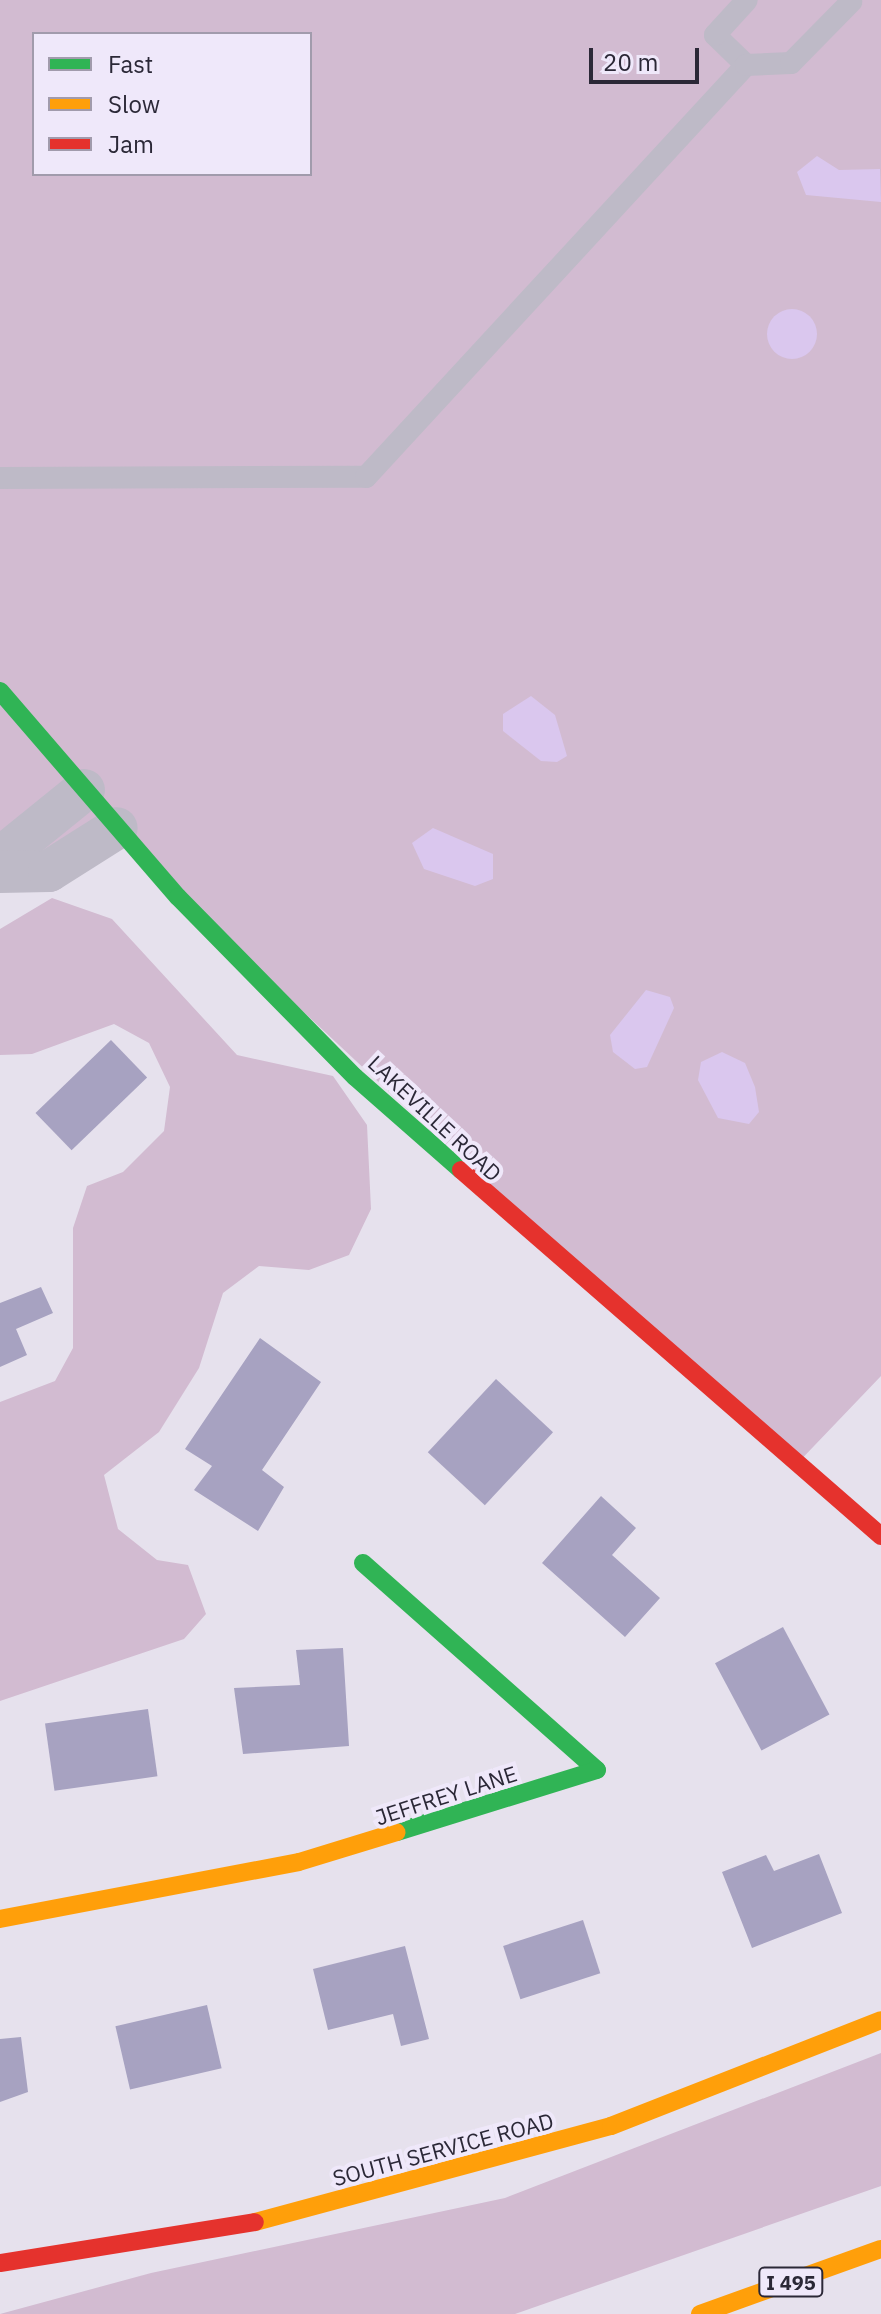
<!DOCTYPE html>
<style>
body{margin:0}
#map{position:relative;width:881px;height:2314px;overflow:hidden;background:#e6e1ed;font-family:"IBM Plex Sans",sans-serif}
div>[style]{position:absolute}
[style*='--x']{left:calc(var(--x)*1px);top:calc(var(--y)*1px);width:calc(var(--w)*1px);rotate:calc(var(--a)*1deg)}
.green>*{inset:0;background:#d2bbd1}
.sand>*{inset:0;background:#dac7ee}
.round{border-radius:50%}
.building>*{inset:0;background:#a7a2c1;transform-origin:0 0}
.lane>*{height:22px;margin:-11px;padding:0 11px;transform-origin:11px;border-radius:11px;background:#bebac7}
.street>*{height:42px;margin:-21px;padding:0 21px;transform-origin:21px;border-radius:21px;background:#bebac7}
.fast>*{height:18px;margin:-9px;padding:0 9px;transform-origin:9px;border-radius:9px;background:#30b455}
.slow>*{height:18px;margin:-9px;padding:0 9px;transform-origin:9px;border-radius:9px;background:#ff9f0a}
.jam>*{height:18px;margin:-9px;padding:0 9px;transform-origin:9px;border-radius:9px;background:#e5322d}
span{translate:-50% -50%;white-space:nowrap;text-align:center;line-height:1.15;-webkit-text-stroke:8px #efe8fa;paint-order:stroke}
.shield-label span{padding:2px 6px;background:#efe8fa;border:2px solid;border-radius:6px;-webkit-text-stroke-width:0}
.shield-label{font-size:20px;color:#2b2837;font-weight:700}
.street-label{font-size:22px;color:#2b2837}
.legend{position:absolute;left:32px;top:32px;width:280px;height:144px;box-sizing:border-box;background:#efe8fa;border:2px solid #a19bac;margin:0;padding:10px 14px;list-style:none;font-size:24px;color:#2b2837}
.legend li{display:flex;align-items:center;gap:16px;height:40px}
.legend b{width:40px;border:2px solid #a19bac}
.scale{position:absolute;left:589px;top:48px;width:110px;height:36px;box-sizing:border-box;border:4px solid #2b2837;border-top:0;padding-left:10px;font-size:24px;line-height:28px;white-space:nowrap;color:#2b2837;-webkit-text-stroke:6px #efe8fa;paint-order:stroke}
</style>
<div id="map">
<div class="green">
<div style="clip-path:polygon(evenodd,0 0,881px 0,881px 1376px,792px 1469px,106px 827px,0 867px,0 0,34px 34px,310px 34px,310px 174px,34px 174px,34px 34px)"></div>
<div style="clip-path:polygon(52px 898px,112px 919px,237px 1055px,333px 1076px,367px 1125px,371px 1209px,349px 1255px,309px 1270px,259px 1266px,223px 1293px,199px 1368px,159px 1432px,104px 1475px,118px 1529px,157px 1560px,188px 1565px,206px 1614px,184px 1639px,0 1701px,0 1402px,55px 1381px,73px 1348px,73px 1228px,87px 1186px,123px 1172px,164px 1131px,170px 1087px,149px 1043px,114px 1024px,32px 1054px,0 1055px,0 929px)"></div>
<div style="clip-path:polygon(881px 2053px,881px 2186px,515px 2314px,0 2314px,151px 2273px,505px 2198px)"></div>
</div>
<div class="sand">
<div style="clip-path:polygon(817px 156px,839px 170px,880px 169px,881px 202px,806px 195px,797px 172px)"></div>
<div class="round" style="left:767px;top:309px;width:50px;height:50px"></div>
<div style="clip-path:polygon(531px 696px,555px 715px,567px 756px,557px 762px,541px 761px,503px 731px,503px 714px)"></div>
<div style="clip-path:polygon(433px 828px,493px 854px,493px 879px,475px 886px,424px 869px,412px 843px)"></div>
<div style="clip-path:polygon(646px 990px,670px 997px,674px 1008px,647px 1067px,635px 1069px,613px 1052px,610px 1035px)"></div>
<div style="clip-path:polygon(722px 1052px,745px 1063px,755px 1087px,759px 1112px,749px 1124px,718px 1118px,698px 1080px,701px 1062px)"></div>
</div>
<div class="building">
<div style="left:111px;top:1040px;width:52px;height:105px;rotate:46deg"></div>
<div style="clip-path:polygon(41px 1287px,53px 1313px,16px 1329px,27px 1355px,0 1367px,0 1303px)"></div>
<div style="clip-path:polygon(260px 1338px,321px 1382px,262px 1470px,284px 1487px,258px 1531px,194px 1490px,212px 1466px,185px 1449px)"></div>
<div style="left:496px;top:1379px;width:78px;height:100px;rotate:43deg"></div>
<div style="clip-path:polygon(601px 1496px,636px 1528px,612px 1555px,660px 1598px,625px 1637px,542px 1563px)"></div>
<div style="left:783px;top:1627px;width:99px;height:77px;rotate:62deg"></div>
<div style="clip-path:polygon(343px 1648px,349px 1746px,243px 1754px,234px 1688px,300px 1685px,296px 1650px)"></div>
<div style="left:148px;top:1709px;width:68px;height:104px;rotate:82deg"></div>
<div style="clip-path:polygon(819px 1854px,842px 1913px,752px 1948px,722px 1872px,766px 1855px,774px 1871px)"></div>
<div style="left:583px;top:1920px;width:56px;height:84px;rotate:72deg"></div>
<div style="clip-path:polygon(405px 1946px,429px 2039px,401px 2046px,393px 2014px,328px 2030px,313px 1969px)"></div>
<div style="left:207px;top:2005px;width:65px;height:94px;rotate:77deg"></div>
<div style="clip-path:polygon(21px 2037px,28px 2092px,0 2102px,0 2039px)"></div>
</div>
<div class="lane">
<div style="--x:746;--y:65;--w:43;--a:-135.9"></div>
<div style="--x:715;--y:35;--w:47;--a:-47.6"></div>
<div style="--x:0;--y:478;--w:366;--a:-0.2"></div>
<div style="--x:366;--y:477;--w:560;--a:-47.31"></div>
<div style="--x:746;--y:65;--w:45;--a:-2.5"></div>
<div style="--x:791;--y:63;--w:86;--a:-45.5"></div>
</div>
<div class="street">
<div style="--x:0;--y:858;--w:108;--a:-39"></div>
<div style="--x:0;--y:872;--w:49;--a:-1.2"></div>
<div style="--x:49;--y:871;--w:80;--a:-32.3"></div>
</div>
<div class="fast">
<div style="--x:0;--y:691;--w:272;--a:49.2"></div>
<div style="--x:178;--y:897;--w:252;--a:45.5"></div>
<div style="--x:355;--y:1077;--w:141;--a:41.3"></div>
<div style="--x:363;--y:1563;--w:312;--a:41.5"></div>
<div style="--x:597;--y:1770;--w:209;--a:162.8"></div>
</div>
<div class="slow">
<div style="--x:0;--y:1919;--w:304;--a:-10.8"></div>
<div style="--x:299;--y:1862;--w:102;--a:-17"></div>
<div style="--x:255;--y:2222;--w:369;--a:-15.1"></div>
<div style="--x:611;--y:2126;--w:290;--a:-21.4"></div>
<div style="--x:700;--y:2314;--w:192;--a:-19.8"></div>
</div>
<div class="jam">
<div style="--x:461;--y:1170;--w:557;--a:41.07"></div>
<div style="--x:0;--y:2263;--w:258;--a:-9.1"></div>
</div>
<div class="shield-label">
<span style="left:791px;top:2282px">I 495</span>
</div>
<div class="street-label">
<span style="left:435px;top:1118px;rotate:43deg">LAKEVILLE ROAD</span>
<span style="left:446px;top:1795px;rotate:-18deg">JEFFREY LANE</span>
<span style="left:443px;top:2149px;rotate:-15deg">SOUTH SERVICE ROAD</span>
</div>
<ul class="legend">
<li><b style="height:10px;background:#30b455"></b>Fast</li>
<li><b style="height:10px;background:#ff9f0a"></b>Slow</li>
<li><b style="height:10px;background:#e5322d"></b>Jam</li>
</ul>
<div class="scale">20 m</div>
</div>
